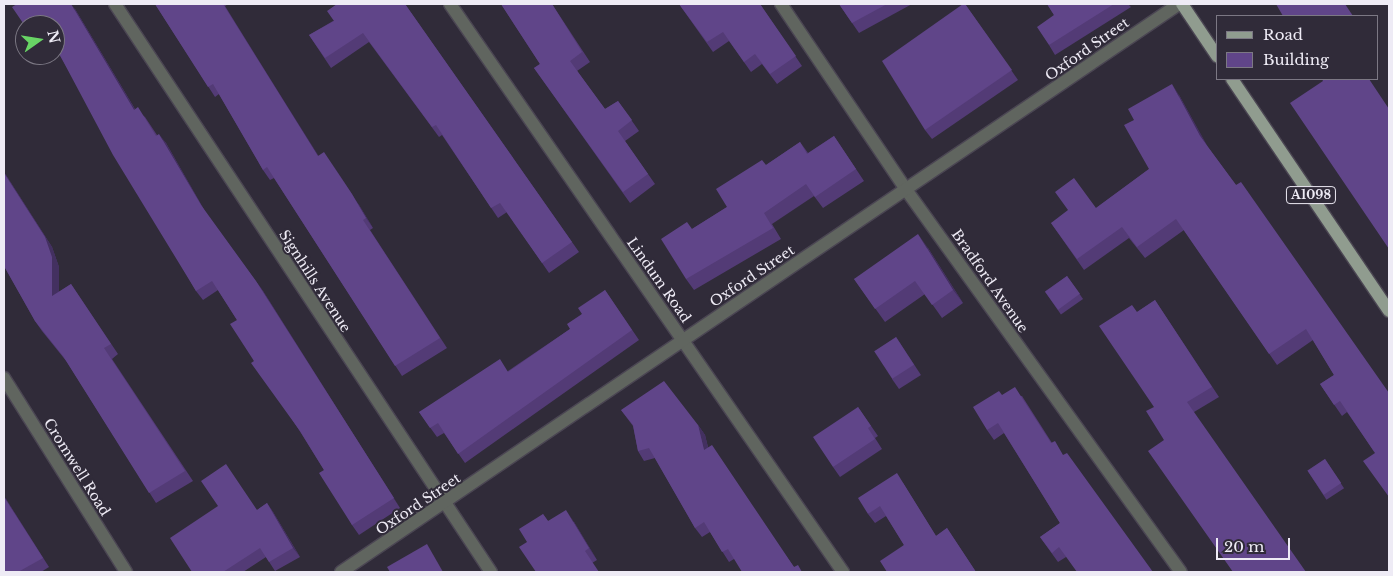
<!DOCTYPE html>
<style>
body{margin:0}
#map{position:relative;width:1393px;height:576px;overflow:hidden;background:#302b39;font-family:"Libre Baskerville",serif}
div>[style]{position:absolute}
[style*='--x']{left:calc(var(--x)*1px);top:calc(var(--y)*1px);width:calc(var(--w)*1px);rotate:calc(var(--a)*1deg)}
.roads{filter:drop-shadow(1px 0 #4b4653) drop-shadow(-1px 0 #4b4653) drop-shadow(0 1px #4b4653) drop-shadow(0 -1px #4b4653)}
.street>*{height:12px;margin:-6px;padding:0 6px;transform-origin:6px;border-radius:6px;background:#60655f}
.primary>*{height:12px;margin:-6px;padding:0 6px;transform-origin:6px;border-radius:6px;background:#909c8f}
.wall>*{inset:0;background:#533b76;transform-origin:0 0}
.shaded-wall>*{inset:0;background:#433060}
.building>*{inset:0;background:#604589;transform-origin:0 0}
span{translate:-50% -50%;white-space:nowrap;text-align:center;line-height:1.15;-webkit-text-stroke:4px #302b39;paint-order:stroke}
.shield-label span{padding:1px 4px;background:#302b39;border:1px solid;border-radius:4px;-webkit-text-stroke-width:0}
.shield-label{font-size:12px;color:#eeebf5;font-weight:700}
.street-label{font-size:14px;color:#eeebf5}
.frame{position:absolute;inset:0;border:5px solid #eeebf5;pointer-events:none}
.legend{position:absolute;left:1216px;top:15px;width:162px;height:65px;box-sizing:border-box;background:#302b39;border:1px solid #7c7884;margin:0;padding:6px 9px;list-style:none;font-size:15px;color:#eeebf5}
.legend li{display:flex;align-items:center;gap:10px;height:25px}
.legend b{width:25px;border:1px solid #7c7884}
.north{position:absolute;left:15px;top:15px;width:50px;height:50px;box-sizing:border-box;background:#302b39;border:1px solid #7c7884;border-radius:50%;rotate:77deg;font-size:14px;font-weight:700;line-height:20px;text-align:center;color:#eeebf5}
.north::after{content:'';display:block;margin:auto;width:18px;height:22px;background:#68d465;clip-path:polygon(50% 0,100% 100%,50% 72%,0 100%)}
.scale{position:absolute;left:1216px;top:538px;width:74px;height:22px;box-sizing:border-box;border:2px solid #eeebf5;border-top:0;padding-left:6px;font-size:15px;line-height:18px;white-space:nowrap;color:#eeebf5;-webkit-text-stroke:4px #302b39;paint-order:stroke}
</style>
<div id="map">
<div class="roads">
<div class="street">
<div style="--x:115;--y:4;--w:681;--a:56.5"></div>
<div style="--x:450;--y:4;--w:691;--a:55.32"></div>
<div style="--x:781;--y:4;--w:225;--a:56"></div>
<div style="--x:907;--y:191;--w:469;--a:54.3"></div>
<div style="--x:4;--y:378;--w:229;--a:57.8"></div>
<div style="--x:341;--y:572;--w:1012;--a:-34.13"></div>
</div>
<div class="primary">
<div style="--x:1182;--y:4;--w:63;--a:56.1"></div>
<div style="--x:1232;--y:79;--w:280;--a:55.9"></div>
</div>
</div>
<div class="wall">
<div style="clip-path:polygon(155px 4px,228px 4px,225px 6px,318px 156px,359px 205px,373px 228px,370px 230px,447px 348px,402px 376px,274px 178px,270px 180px,263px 170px,219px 94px,215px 97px)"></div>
<div style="clip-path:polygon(405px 4px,579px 252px,549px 273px,507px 212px,498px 218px,442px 135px,439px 137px,369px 42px,331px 68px,309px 35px,333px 21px)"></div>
<div style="clip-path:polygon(501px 4px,552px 4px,590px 62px,577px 71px,605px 109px,618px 101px,639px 131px,625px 141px,655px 184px,630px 203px,534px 68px,540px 64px)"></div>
<div style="clip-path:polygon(679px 4px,760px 4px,802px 66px,777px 84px,762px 64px,751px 72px,729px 41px,713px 52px)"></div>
<div style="clip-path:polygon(839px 4px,912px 4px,859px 33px)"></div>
<div style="clip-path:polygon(965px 4px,1018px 80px,932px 139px,925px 130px)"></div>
<div style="clip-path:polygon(1047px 4px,1128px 4px,1131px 7px,1055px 55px,1049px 45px,1054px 15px)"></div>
<div style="clip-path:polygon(75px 9px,135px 109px,145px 117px,157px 135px,166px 143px,206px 213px,263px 291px,400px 508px,359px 535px,352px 525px,324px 470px,301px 433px,254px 361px,237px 320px,218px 290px,203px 300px,196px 291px,58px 52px,55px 53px,55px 25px)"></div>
<div style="clip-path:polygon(45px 55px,52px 55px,47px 58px)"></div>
<div style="clip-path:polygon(1179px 95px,1207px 146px,1236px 185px,1375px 453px,1347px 412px,1342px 416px,1320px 384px,1334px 375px,1313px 340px,1277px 365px,1184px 230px,1145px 258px,1129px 238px,1084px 270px,1051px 223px,1096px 208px,1149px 169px)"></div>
<div style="clip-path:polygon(834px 136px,864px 181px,823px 208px,814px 196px,772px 224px,781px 239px,694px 290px,686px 279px,692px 229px,727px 207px,766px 165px,800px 142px,808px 153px)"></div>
<div style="clip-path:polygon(4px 172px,52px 247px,59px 267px,59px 292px,71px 284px,118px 354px,112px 359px,193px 481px,156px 503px,67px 362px,42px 331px,35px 321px,4px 266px)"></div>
<div style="clip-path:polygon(928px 248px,963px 303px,942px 318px,925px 294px,885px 322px,854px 279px)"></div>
<div style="left:1067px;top:276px;width:28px;height:27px;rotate:55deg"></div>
<div style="clip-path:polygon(605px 290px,639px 340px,465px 463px,444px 433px,437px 437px,419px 412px,508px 371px,570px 329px,582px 314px)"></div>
<div style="clip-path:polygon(1155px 300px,1219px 397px,1194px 412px,1164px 440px,1154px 407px,1137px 312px)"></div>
<div style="clip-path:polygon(896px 337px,921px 375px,899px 389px,892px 379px)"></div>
<div style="clip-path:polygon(1002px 395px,1022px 396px,1052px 443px,1066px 557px,1058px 562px,1040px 537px,1060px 523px,1004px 433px,994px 440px,987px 430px)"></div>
<div style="clip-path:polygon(858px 407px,878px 436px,875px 438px,882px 449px,840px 477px,833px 467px)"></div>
<div style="clip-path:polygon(621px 410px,698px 425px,705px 435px,708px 447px,794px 567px,803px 572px,734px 559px,729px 562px,710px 532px,702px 537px,695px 528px,655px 458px,644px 461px,638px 451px,633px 426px)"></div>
<div style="left:1325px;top:459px;width:35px;height:21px;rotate:57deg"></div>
<div style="clip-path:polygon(903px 483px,936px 536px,947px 528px,976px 572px,887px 572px,904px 545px,886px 516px,875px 523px,868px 514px)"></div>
<div style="clip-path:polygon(4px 496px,49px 567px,41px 572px,4px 572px)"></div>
<div style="clip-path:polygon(267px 503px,273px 512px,300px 557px,275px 571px,266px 557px,243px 572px,192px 572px,257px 510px)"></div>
<div style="clip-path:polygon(543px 514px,548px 521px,574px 522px,597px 560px,592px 563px,527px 542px)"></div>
</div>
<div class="shaded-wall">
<div style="clip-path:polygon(71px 4px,75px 9px,141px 119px,134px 110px)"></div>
<div style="clip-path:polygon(223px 4px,325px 166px,318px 156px)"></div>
<div style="clip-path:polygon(1172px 84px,1179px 95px,1208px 147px,1200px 136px)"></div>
<div style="clip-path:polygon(159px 134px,166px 143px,207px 215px,201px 205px)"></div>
<div style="clip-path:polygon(331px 162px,359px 205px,373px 228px,366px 218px)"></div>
<div style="clip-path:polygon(4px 172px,52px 247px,59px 267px,59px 307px,52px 296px)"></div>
<div style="clip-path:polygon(918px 234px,928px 248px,963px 303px,953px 290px)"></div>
<div style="clip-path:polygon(256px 281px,263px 291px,400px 508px,394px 498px)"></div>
<div style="clip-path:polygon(698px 425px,705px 435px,711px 460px,704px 450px)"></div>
<div style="clip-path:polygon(4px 496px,49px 567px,4px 497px)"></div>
<div style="clip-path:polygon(267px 503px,273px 512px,300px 557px,293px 548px)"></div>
<div style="clip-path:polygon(566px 510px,574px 522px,597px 560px,589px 548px)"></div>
</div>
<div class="building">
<div style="clip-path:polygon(17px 4px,71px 4px,134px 110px,138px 107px,156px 136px,159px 134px,201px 205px,256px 281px,394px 498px,352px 525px,319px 473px,324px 470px,300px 431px,251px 363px,254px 361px,230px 324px,237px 320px,212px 281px,196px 291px,113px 155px,55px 46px,55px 25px,25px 25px,25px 26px,12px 7px)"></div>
<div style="clip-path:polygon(155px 4px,223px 4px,318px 156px,324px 152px,352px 194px,366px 218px,363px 220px,440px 338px,395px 366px,267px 167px,263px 170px,213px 84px,208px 87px)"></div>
<div style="clip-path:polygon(337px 4px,405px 4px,572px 242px,542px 263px,500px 203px,491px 208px,436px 125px,432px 127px,363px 33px,325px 58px,309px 35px,334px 21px,327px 11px)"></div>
<div style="clip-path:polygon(501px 4px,552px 4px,582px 52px,570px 61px,605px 109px,618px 101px,632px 120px,618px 131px,648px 174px,623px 192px,534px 68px,540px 64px)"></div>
<div style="clip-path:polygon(679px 4px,760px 4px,796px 56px,770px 74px,755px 54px,744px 62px,723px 32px,707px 42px)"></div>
<div style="clip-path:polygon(839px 4px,887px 4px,852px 23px)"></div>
<div style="clip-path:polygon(963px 4px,965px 4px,1012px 70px,925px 130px,882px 61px)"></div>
<div style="clip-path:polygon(1047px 4px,1114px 4px,1049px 45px,1037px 27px,1054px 15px)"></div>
<div style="clip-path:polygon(1276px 4px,1345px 4px,1353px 16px,1283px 16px)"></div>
<div style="clip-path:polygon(1322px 79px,1369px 79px,1389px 109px,1389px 249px,1290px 103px,1323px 81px)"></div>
<div style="clip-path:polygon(1172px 84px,1200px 136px,1236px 185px,1241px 182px,1389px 393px,1389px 497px,1363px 461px,1375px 453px,1340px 401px,1334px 405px,1320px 384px,1334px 375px,1306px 329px,1269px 354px,1176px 219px,1137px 247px,1122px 227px,1077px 259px,1051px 223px,1068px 210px,1055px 192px,1074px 178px,1096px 208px,1149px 169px,1124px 125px,1134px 120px,1128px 109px)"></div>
<div style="clip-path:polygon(834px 136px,856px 169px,815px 197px,806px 184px,764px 213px,773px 228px,686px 279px,661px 239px,687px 222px,692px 229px,727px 207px,716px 189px,762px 160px,766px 165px,800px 142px,807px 154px)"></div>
<div style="clip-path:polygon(4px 173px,45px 237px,52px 257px,52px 296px,71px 284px,111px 344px,104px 348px,185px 471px,149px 493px,63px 356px,35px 321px,4px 266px)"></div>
<div style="clip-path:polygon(918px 234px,953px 290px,932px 305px,915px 281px,875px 309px,854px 279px)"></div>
<div style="left:1067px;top:276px;width:22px;height:27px;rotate:54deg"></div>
<div style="clip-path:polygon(605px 290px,632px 330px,458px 454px,438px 423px,430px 428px,419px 412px,500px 359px,508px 372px,570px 329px,567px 324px,582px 314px,578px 308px)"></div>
<div style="clip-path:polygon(1155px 300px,1212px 387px,1187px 402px,1306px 572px,1233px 572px,1148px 451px,1164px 440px,1146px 411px,1154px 407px,1099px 326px,1132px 305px,1137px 312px)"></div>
<div style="left:896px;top:337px;width:33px;height:26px;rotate:57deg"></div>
<div style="clip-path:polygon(664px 381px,698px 425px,704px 450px,712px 445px,794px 567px,798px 565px,802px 572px,742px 572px,728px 549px,722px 552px,704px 522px,695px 528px,649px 448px,638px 451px,633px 425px,621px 410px)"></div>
<div style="clip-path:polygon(1015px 387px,1051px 443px,1055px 441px,1063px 455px,1067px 453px,1153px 572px,1077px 572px,1059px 547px,1052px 553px,1040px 537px,1060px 523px,998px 423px,987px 430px,973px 407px,999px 391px,1002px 395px)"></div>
<div style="clip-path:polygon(858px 407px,871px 426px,868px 428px,875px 439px,833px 467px,813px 437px)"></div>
<div style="left:1325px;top:459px;width:29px;height:21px;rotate:56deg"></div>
<div style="clip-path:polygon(226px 464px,257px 510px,267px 503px,293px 548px,269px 562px,260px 548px,223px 572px,200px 572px,199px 571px,197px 572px,192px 572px,170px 538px,218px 506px,201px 481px)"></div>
<div style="clip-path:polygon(897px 473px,936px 536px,947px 528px,976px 572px,887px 572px,880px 561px,904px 545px,880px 506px,868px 514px,858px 498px)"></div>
<div style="clip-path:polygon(4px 497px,43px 558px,18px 572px,4px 572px)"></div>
<div style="clip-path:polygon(566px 510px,589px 548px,585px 551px,599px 572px,536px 572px,519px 547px,527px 542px,519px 529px,543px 514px,548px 521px)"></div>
<div style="clip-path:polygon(427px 544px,443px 572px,390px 572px,387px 567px)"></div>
</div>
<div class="shield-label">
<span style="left:1311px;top:195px">A1098</span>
</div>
<div class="street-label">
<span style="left:1087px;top:49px;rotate:-35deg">Oxford Street</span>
<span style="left:752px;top:276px;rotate:-34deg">Oxford Street</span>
<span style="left:659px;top:280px;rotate:55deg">Lindum Road</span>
<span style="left:315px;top:281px;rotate:57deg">Signhills Avenue</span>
<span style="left:990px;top:281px;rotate:55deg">Bradford Avenue</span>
<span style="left:77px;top:467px;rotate:58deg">Cromwell Road</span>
<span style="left:418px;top:504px;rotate:-34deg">Oxford Street</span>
</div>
<div class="frame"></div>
<ul class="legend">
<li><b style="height:6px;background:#909c8f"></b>Road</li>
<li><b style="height:14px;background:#604589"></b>Building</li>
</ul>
<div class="north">N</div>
<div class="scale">20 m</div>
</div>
